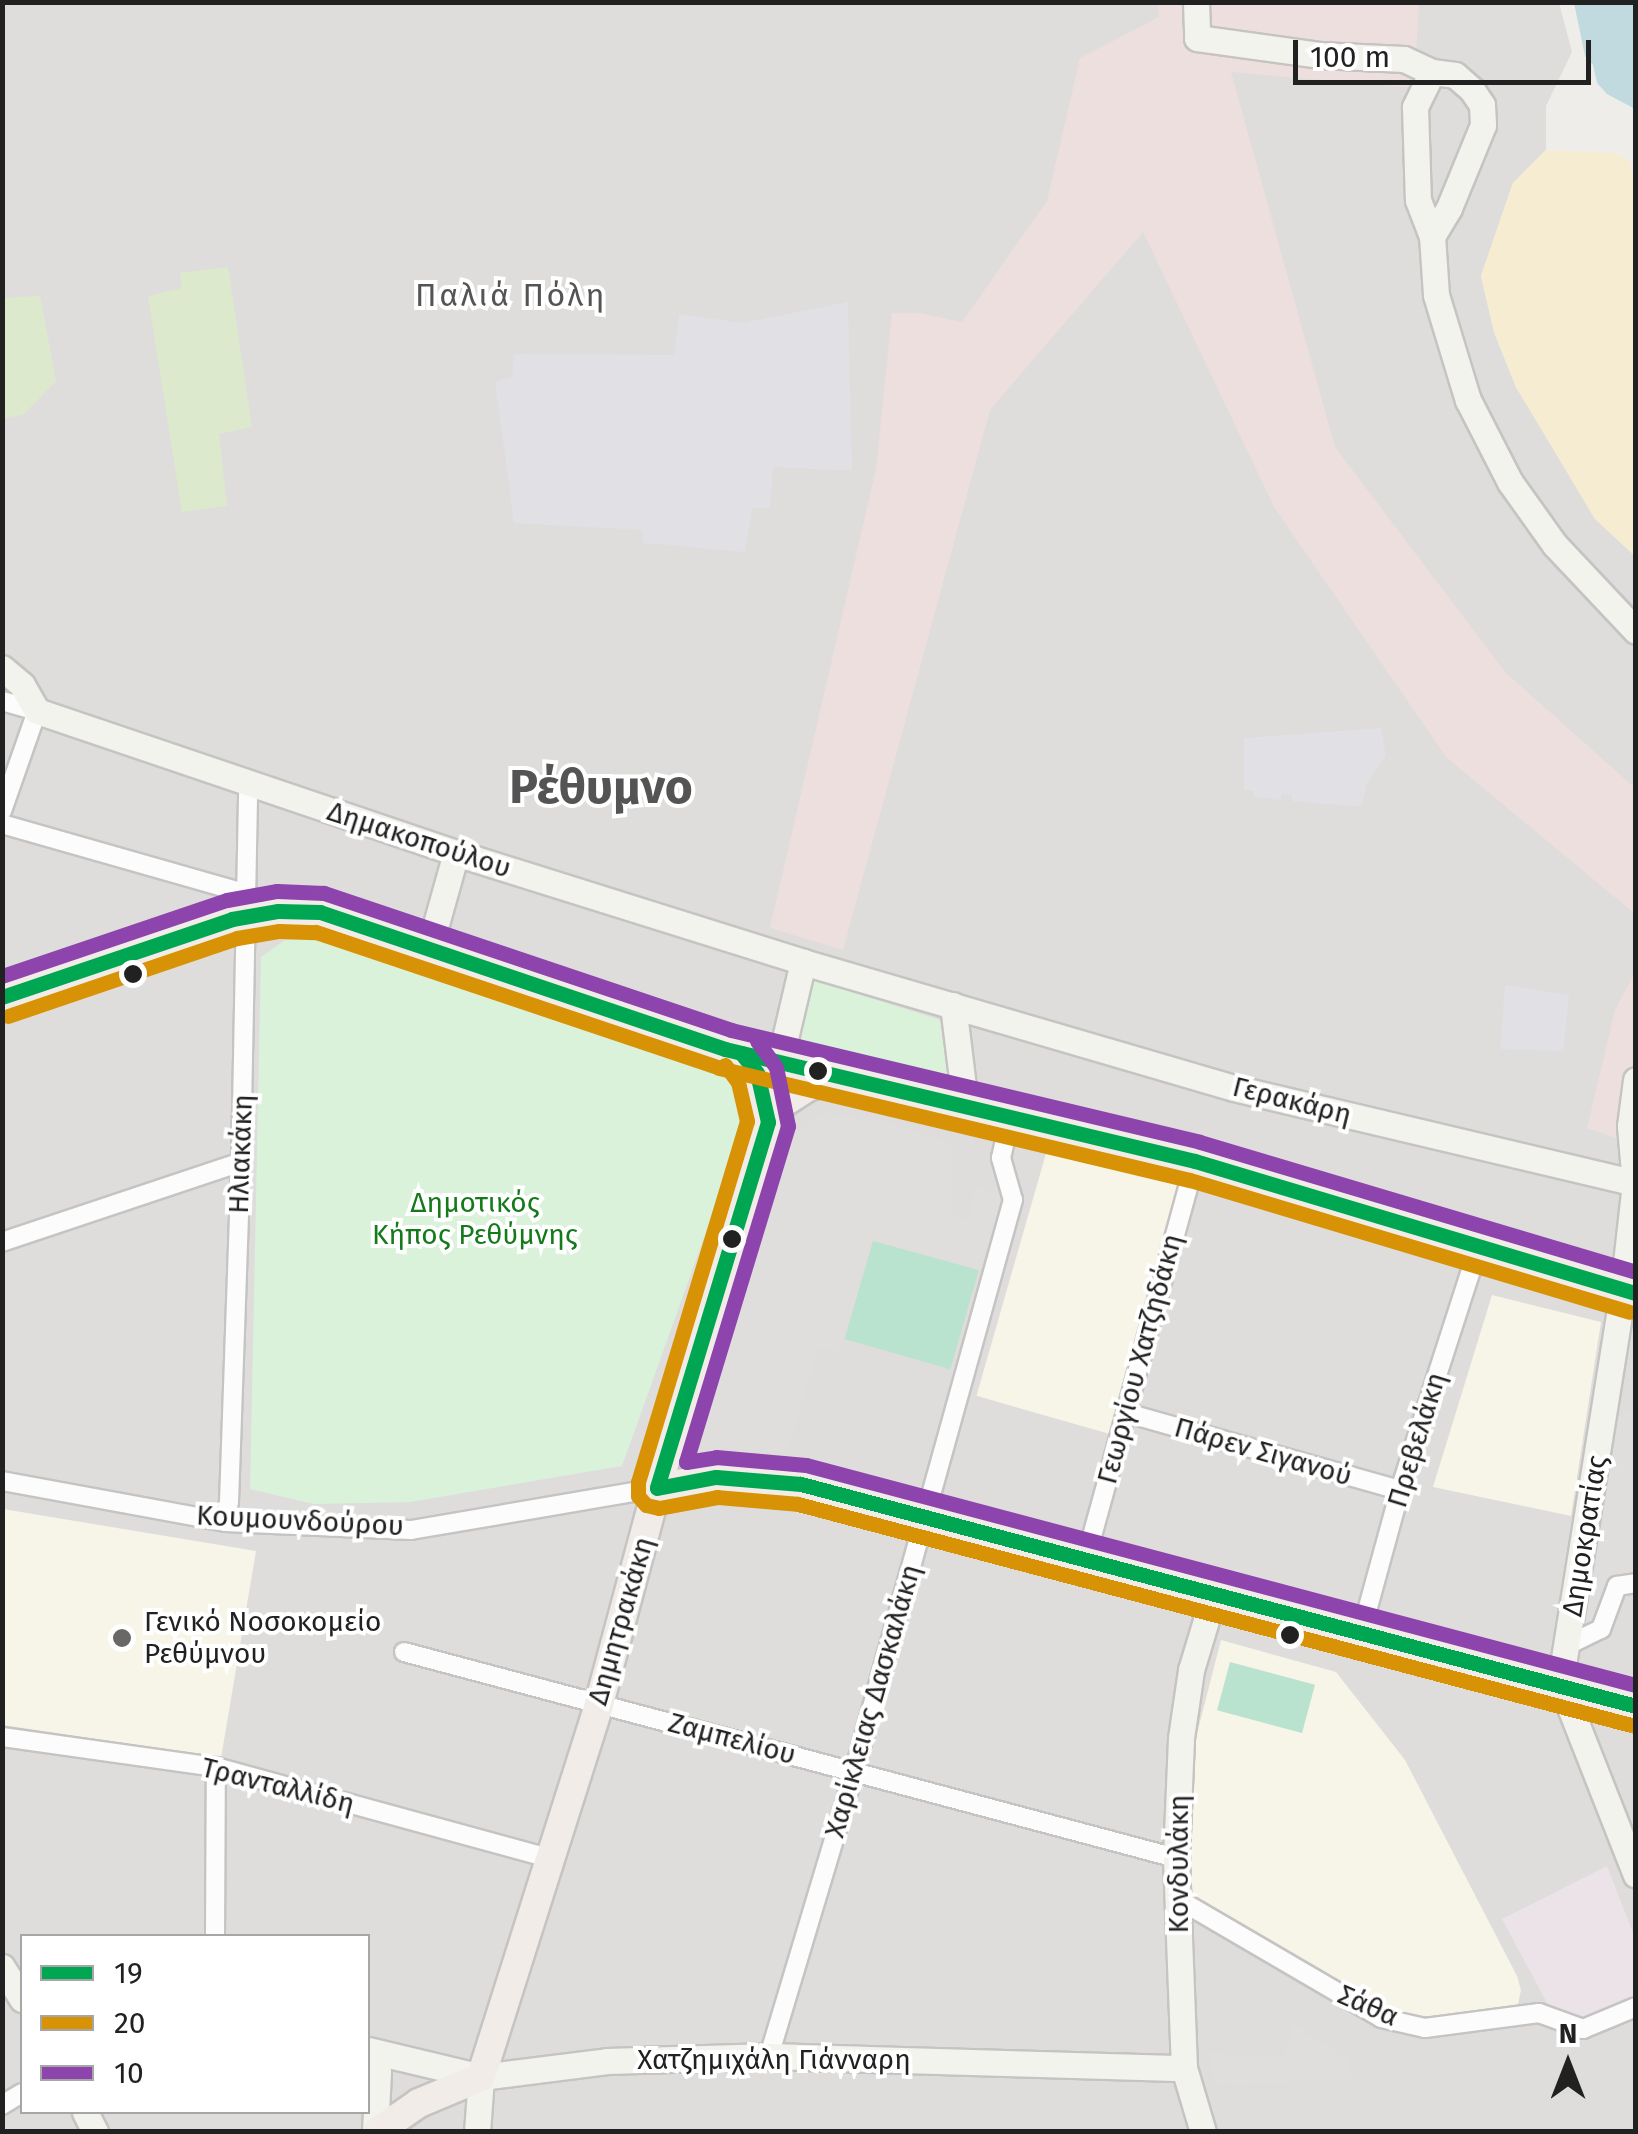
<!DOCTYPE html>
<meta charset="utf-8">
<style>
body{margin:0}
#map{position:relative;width:1638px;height:2134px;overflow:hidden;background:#efedea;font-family:"Fira Sans",sans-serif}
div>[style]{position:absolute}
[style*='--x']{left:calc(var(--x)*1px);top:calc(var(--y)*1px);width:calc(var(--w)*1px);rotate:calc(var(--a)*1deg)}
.residential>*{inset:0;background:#dedddb}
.commercial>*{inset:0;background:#ecdfdd}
.industrial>*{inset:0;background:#ece3e8}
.education>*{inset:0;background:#f7f5e7;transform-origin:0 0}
.grass>*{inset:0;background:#dde9cc}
.sand>*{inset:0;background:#f5ecd1}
.park>*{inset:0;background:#dbf2da}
.pitch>*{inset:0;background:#b9e2cf;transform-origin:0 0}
.parking>*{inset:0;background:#dfdedd}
.plaza>*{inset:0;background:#e1e0e4}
.water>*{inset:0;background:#c0dae0}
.roads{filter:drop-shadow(2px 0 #c5c4c2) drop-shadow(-2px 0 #c5c4c2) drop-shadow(0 2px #c5c4c2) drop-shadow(0 -2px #c5c4c2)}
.street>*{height:18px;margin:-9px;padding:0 9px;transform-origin:9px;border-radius:9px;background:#fdfcfc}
.secondary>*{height:25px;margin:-12.5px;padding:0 12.5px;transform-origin:12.5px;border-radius:12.5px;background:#f3f3ed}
.primary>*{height:28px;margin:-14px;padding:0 14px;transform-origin:14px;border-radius:14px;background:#f1ece7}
.bus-1>*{height:15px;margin:-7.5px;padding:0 7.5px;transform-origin:7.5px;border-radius:7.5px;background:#00a651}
.bus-2>*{height:15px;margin:-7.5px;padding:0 7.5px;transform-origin:7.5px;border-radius:7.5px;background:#d79205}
.bus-3>*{height:15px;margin:-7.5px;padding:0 7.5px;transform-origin:7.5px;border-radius:7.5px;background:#8e44ad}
.dots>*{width:28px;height:28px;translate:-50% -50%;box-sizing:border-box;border:5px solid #fff;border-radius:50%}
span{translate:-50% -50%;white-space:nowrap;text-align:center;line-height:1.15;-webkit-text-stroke:8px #fff;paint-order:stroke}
.street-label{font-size:28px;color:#212121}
.park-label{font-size:28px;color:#147a1a}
.poi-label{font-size:28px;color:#212121}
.left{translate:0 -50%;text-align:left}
.quarter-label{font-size:32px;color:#545454;letter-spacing:2.5px}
.town-label{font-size:48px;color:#545454;font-weight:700}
.frame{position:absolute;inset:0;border:5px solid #212121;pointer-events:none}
.legend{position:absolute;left:20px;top:1934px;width:350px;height:180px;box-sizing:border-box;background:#fff;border:2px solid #a6a6a6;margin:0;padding:12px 18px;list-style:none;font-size:30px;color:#212121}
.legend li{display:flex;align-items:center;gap:20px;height:50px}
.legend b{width:50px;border:2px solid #a6a6a6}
.north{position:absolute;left:1518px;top:2014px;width:100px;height:100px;-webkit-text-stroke:8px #fff;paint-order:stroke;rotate:0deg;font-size:28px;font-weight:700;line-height:40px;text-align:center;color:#212121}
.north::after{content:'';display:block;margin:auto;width:35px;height:45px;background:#212121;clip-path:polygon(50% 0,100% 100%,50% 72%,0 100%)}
.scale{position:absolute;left:1293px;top:40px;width:298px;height:45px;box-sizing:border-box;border:5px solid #212121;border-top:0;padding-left:12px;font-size:30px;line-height:35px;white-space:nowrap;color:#212121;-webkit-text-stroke:8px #fff;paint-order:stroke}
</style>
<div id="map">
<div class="residential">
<div style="clip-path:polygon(evenodd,3px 3px,1559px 3px,1572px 52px,1546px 106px,1546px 150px,1513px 183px,1481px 276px,1494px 332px,1516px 387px,1595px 519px,1635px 556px,1635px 2131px,3px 2132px,3px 3px,22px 1936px,368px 1936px,368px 2112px,22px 2112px,22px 1936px)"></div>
</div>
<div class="commercial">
<div style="clip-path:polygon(1158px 3px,1419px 3px,1414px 88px,1231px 72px,1335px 447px,1505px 672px,1635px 788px,1635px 914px,1446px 757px,1274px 507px,1143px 232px,990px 410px,843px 950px,770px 928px,876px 469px,892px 313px,919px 313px,962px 322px,1047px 201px,1080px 58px,1159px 17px)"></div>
<div style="clip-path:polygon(1635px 972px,1635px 1144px,1587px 1128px,1615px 1010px)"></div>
</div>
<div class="industrial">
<div style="clip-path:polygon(1607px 1866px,1635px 1938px,1635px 2000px,1584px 2026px,1552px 2012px,1502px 1919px)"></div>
</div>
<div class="education">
<div style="left:1049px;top:1143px;width:138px;height:263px;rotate:16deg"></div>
<div style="clip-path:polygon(1492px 1295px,1601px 1322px,1571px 1516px,1433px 1487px)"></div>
<div style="clip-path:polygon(3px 1509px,256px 1551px,221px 1758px,3px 1725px)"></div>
<div style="clip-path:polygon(1221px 1640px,1336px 1672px,1405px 1760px,1517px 1976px,1521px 1990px,1517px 2009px,1426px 2025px,1389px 2015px,1192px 1896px,1191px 1757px)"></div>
</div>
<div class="grass">
<div style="clip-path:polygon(228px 267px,252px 427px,219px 434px,227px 506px,182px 512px,148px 296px,182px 288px,180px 273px)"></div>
<div style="clip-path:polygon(40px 296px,56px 381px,23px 415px,3px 418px,3px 298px)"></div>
</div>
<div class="sand">
<div style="clip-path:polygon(1546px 150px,1618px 153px,1631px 163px,1636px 214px,1635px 556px,1595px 519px,1516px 387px,1494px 332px,1481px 276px,1513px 183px)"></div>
</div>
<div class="park">
<div style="clip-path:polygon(336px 938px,741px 1078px,747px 1102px,746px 1120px,622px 1466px,410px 1502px,314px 1504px,250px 1489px,261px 957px,285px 940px)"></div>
<div style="clip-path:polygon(813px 980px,940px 1020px,949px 1090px,791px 1062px)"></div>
</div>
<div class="pitch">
<div style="left:873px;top:1240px;width:110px;height:103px;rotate:16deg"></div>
<div style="left:1230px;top:1662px;width:88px;height:50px;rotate:15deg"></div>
</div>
<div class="parking">
<div style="clip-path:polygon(824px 1113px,883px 1121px,952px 1145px,952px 1217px,971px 1220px,974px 1186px,1005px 1197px,979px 1270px,873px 1241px,840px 1353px,819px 1347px,787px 1452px,702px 1447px,695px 1427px,786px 1139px)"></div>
<div style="clip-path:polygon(1635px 1410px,1635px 1592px,1586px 1630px,1618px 1417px)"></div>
<div style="clip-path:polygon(1292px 2024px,1347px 2058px,1354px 2081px,1215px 2083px,1208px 2053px,1285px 2057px)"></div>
</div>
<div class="plaza">
<div style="clip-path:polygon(848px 302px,852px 471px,773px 467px,770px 508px,752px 508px,745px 552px,643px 543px,642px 530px,514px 523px,495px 382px,512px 377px,514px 354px,674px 355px,679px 314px,742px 323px)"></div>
<div style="clip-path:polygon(1381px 728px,1386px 756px,1367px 783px,1361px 807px,1292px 801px,1292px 795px,1282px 794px,1281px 800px,1254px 797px,1254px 791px,1244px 790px,1244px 738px)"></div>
<div style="clip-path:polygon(1505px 985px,1569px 995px,1563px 1051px,1500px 1049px)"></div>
</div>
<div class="water">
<div style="clip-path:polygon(1574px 3px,1635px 3px,1635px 109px,1607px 94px,1597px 83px,1593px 65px,1585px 56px)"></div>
</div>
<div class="roads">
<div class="street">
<div style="--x:2;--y:701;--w:36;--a:16"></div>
<div style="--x:37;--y:711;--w:106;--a:109.3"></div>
<div style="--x:2;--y:824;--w:255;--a:15.9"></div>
<div style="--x:2;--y:1242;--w:252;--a:-18.5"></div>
<div style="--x:1127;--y:1413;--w:284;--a:15.8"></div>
<div style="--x:2;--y:1481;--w:227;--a:10.4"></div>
<div style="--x:225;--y:1522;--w:186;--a:2.5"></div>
<div style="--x:411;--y:1530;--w:250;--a:-9.7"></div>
<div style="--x:225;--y:1522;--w:20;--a:-79"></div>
<div style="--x:229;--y:1502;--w:340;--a:-88"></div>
<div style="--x:241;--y:1162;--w:377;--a:-88.9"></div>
<div style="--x:1086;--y:1558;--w:412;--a:-74.6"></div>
<div style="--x:1361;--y:1633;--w:148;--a:-74.7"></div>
<div style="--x:1400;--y:1490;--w:254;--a:-72.1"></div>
<div style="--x:1568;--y:1645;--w:37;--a:-26"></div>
<div style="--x:1601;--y:1629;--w:46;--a:-69.6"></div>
<div style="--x:1617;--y:1586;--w:19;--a:-9"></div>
<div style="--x:404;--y:1652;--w:799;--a:14.94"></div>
<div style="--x:2;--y:1737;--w:216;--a:8"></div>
<div style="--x:216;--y:1767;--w:345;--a:15.3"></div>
<div style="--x:1176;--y:1898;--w:238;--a:30.3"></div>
<div style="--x:1381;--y:2018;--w:45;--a:12.8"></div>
<div style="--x:1425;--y:2028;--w:115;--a:-7.5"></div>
<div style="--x:1539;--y:2013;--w:47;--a:20"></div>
<div style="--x:1583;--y:2029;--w:57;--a:-22.5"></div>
<div style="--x:215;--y:1936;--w:169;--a:-89.7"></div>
<div style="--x:769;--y:2056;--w:296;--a:-73.3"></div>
<div style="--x:854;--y:1772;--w:594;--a:-74.47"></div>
<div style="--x:1013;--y:1200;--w:44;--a:-105.9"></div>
<div style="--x:1001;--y:1158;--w:45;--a:-77.2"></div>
<div style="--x:2;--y:2105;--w:23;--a:-31"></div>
</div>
<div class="secondary">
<div style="--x:1196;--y:2;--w:36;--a:88"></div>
<div style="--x:1197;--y:38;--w:123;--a:7.9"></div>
<div style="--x:1319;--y:55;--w:85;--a:2.7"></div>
<div style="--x:1404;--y:59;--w:31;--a:25"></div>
<div style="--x:1432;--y:72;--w:23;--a:7"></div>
<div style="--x:1455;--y:75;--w:23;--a:41"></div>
<div style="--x:1472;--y:90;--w:18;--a:56"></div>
<div style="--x:1482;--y:105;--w:20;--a:87"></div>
<div style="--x:1483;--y:125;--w:90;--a:112.3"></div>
<div style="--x:1449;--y:208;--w:33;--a:121"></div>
<div style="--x:1432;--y:72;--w:39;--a:116"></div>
<div style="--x:1415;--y:107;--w:93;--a:88.2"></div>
<div style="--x:1418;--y:200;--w:39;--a:69"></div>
<div style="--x:1432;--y:236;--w:59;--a:86.1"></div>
<div style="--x:1436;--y:295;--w:110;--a:73.1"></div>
<div style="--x:1468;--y:400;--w:92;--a:62.9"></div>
<div style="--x:1510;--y:482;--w:77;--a:54.5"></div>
<div style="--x:1555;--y:545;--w:118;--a:46.7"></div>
<div style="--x:2;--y:668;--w:26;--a:40"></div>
<div style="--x:22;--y:685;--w:30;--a:60"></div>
<div style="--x:37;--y:711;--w:442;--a:18.7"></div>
<div style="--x:456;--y:853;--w:364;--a:17.4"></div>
<div style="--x:803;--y:962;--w:449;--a:16.3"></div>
<div style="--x:1234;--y:1088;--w:413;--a:13.3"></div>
<div style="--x:429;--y:949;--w:100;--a:-74.3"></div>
<div style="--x:953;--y:1005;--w:99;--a:83"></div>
<div style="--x:779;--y:1064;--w:105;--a:-76.8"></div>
<div style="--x:1636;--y:1080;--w:46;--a:97.4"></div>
<div style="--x:1630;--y:1126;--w:57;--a:85"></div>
<div style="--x:1635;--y:1183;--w:108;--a:96.4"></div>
<div style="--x:1623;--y:1290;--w:397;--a:99.1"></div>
<div style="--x:1560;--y:1682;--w:207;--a:68.5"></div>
<div style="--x:2;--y:1967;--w:38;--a:58"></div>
<div style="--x:368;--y:2050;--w:116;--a:13.4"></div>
<div style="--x:481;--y:2077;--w:127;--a:-7.2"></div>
<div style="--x:607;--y:2061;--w:162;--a:-1.8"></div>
<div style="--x:769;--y:2056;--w:415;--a:1.7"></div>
<div style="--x:368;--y:2052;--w:22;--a:63"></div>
<div style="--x:378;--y:2072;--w:60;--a:92.9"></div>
<div style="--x:85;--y:2112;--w:22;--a:63"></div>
<div style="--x:477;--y:2132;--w:55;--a:-85.8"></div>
<div style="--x:1203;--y:2132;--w:67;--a:-106.5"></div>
<div style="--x:1184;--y:2068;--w:210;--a:-92.2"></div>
<div style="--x:1176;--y:1858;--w:120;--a:-87.6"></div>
<div style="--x:1181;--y:1738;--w:69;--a:-81.6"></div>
<div style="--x:1191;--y:1670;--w:76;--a:-73.2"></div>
</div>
<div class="primary">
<div style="--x:2;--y:997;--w:243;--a:-18.7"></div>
<div style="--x:232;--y:919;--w:47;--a:-9.9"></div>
<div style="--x:278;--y:911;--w:42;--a:1.4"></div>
<div style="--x:320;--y:912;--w:428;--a:18.7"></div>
<div style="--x:725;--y:1049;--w:483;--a:13.4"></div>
<div style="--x:1195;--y:1161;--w:460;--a:16.7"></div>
<div style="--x:768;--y:1122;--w:24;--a:-52"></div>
<div style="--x:783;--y:1103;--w:30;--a:-33"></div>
<div style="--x:808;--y:1087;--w:28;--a:-18"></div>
<div style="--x:657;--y:1488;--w:60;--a:-10.6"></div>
<div style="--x:716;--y:1477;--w:85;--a:4.7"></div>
<div style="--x:801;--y:1484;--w:864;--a:14.89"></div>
<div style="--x:377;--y:2132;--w:51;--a:-34.6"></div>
<div style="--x:419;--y:2103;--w:67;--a:-22.8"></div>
<div style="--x:481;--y:2077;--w:391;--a:-72.4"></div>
<div style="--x:599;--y:1704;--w:224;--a:-75"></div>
<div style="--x:657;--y:1488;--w:382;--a:-73.1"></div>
<div style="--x:768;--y:1122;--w:50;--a:-102.7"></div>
<div style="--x:757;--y:1073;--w:26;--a:-129"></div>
</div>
</div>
<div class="bus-1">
<div style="--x:2;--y:997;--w:243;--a:-18.7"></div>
<div style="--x:232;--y:919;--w:47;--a:-9.9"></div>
<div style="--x:278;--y:911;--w:42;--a:1.4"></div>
<div style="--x:320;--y:912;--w:428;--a:18.7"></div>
<div style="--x:725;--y:1049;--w:483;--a:13.4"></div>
<div style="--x:1195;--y:1161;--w:460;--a:16.7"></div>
<div style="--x:741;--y:1053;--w:26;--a:51"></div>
<div style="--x:757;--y:1073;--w:50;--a:77.3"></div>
<div style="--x:768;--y:1122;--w:382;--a:106.9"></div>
<div style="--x:657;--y:1488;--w:60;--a:-10.6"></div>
<div style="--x:716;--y:1477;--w:85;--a:4.7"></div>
<div style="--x:801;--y:1484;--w:864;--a:14.89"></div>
</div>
<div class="bus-2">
<div style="--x:8;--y:1016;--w:242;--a:-18.8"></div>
<div style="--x:237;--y:938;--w:43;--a:-9.5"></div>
<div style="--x:279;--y:931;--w:37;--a:2"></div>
<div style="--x:316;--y:932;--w:425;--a:18.6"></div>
<div style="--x:719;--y:1068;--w:484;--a:13.4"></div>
<div style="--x:1190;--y:1180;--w:459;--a:16.7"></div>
<div style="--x:725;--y:1065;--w:21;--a:53"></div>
<div style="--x:738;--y:1082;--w:40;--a:77"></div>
<div style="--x:747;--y:1121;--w:377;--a:106.8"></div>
<div style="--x:638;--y:1482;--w:14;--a:90"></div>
<div style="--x:638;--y:1496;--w:12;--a:48"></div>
<div style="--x:646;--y:1505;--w:13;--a:13"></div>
<div style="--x:659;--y:1508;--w:59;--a:-10.7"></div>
<div style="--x:717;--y:1497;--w:81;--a:4.9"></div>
<div style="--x:798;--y:1504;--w:862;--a:14.86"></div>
</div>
<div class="bus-3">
<div style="--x:2;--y:976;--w:237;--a:-18.7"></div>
<div style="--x:227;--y:900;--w:51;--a:-10.2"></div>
<div style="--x:277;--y:891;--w:47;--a:2.4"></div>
<div style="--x:324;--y:893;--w:429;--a:18.6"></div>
<div style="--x:731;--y:1030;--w:482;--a:13.4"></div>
<div style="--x:1200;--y:1142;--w:455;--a:16.6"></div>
<div style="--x:757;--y:1041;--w:32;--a:54"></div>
<div style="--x:776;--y:1067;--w:60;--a:78.5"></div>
<div style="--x:788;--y:1126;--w:351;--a:106.9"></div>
<div style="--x:686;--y:1462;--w:30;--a:-9"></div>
<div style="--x:716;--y:1457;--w:90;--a:5.1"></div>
<div style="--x:806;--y:1465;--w:859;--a:14.85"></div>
</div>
<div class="dots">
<div style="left:133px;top:974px;background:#212121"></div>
<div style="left:818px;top:1071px;background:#212121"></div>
<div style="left:732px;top:1239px;background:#212121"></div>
<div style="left:1290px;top:1635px;background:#212121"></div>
<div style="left:122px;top:1638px;background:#696867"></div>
</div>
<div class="street-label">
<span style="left:419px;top:840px;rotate:18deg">Δημακοπούλου</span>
<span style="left:1292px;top:1101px;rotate:14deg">Γερακάρη</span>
<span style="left:241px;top:1154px;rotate:-88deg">Ηλιακάκη</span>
<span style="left:1140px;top:1359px;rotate:-75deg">Γεωργίου Χατζηδάκη</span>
<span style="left:1417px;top:1440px;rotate:-73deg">Πρεβελάκη</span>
<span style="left:1263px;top:1452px;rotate:16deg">Πάρεν Σιγανού</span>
<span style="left:300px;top:1521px;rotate:3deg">Κουμουνδούρου</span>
<span style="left:1585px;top:1536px;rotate:-81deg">Δημοκρατίας</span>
<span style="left:621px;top:1621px;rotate:-74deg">Δημητρακάκη</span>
<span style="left:873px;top:1701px;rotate:-74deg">Χαρίκλειας Δασκαλάκη</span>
<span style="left:732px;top:1739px;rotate:15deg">Ζαμπελίου</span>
<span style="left:278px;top:1786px;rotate:14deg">Τρανταλλίδη</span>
<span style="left:1179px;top:1864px;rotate:-90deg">Κονδυλάκη</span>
<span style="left:1368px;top:2006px;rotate:24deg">Σάθα</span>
<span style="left:774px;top:2060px">Χατζημιχάλη Γιάνναρη</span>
</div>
<div class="park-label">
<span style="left:475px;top:1219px">Δημοτικός<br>Κήπος Ρεθύμνης</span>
</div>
<div class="poi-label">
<span class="left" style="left:144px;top:1638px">Γενικό Νοσοκομείο<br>Ρεθύμνου</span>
</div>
<div class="quarter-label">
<span style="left:511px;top:295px">Παλιά Πόλη</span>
</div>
<div class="town-label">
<span style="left:601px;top:788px">Ρέθυμνο</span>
</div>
<div class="frame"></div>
<ul class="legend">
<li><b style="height:12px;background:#00a651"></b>19</li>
<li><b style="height:12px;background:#d79205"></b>20</li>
<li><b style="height:12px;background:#8e44ad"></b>10</li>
</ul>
<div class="north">N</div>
<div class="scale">100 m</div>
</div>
